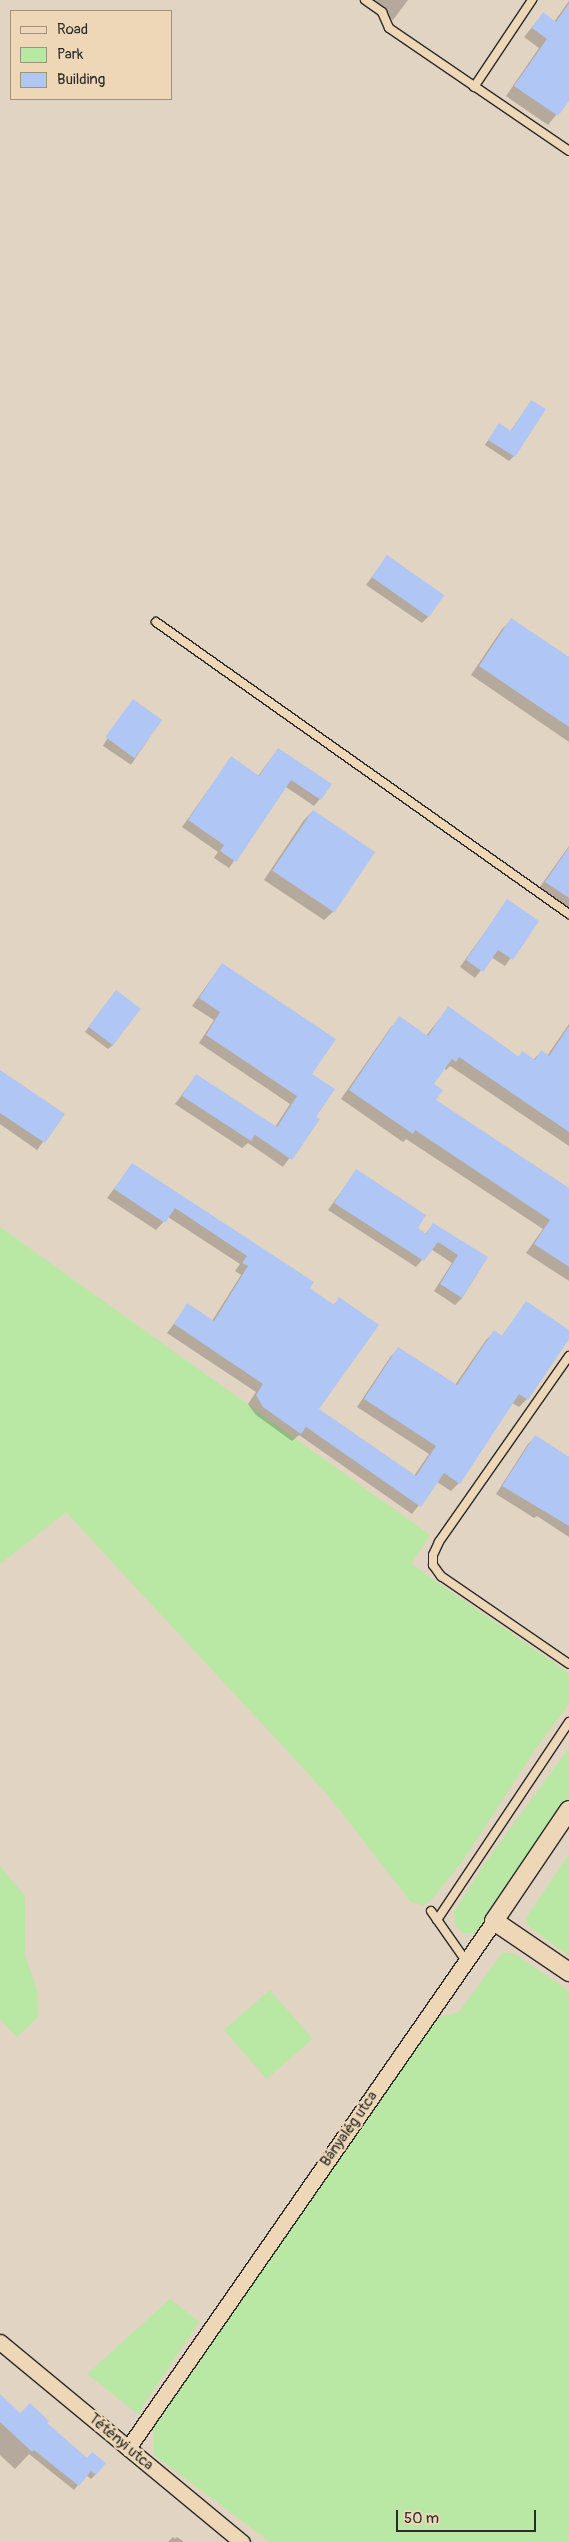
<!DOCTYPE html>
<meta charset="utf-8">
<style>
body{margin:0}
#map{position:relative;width:569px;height:2542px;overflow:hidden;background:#e1d4c2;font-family:Pangolin,sans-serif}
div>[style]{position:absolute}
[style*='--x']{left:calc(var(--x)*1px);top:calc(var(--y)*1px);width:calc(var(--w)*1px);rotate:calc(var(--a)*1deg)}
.green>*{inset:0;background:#b9e7a4;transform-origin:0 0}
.shadow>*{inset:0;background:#0003;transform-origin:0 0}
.building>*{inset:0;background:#b0c6f4;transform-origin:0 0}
.roads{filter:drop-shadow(1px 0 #2b2b2b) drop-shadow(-1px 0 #2b2b2b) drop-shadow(0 1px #2b2b2b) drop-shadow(0 -1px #2b2b2b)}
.service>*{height:8px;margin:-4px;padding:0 4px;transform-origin:4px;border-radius:4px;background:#edd7b6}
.minor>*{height:15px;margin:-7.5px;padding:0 7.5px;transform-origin:7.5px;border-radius:7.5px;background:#edd7b6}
.tertiary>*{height:18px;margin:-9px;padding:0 9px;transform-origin:9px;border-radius:9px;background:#edd7b6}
span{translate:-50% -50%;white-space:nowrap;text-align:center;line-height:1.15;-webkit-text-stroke:4.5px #edd7b6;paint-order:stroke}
.street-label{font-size:15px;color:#2b2b2b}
.legend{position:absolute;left:10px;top:10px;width:162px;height:90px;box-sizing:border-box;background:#edd7b6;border:1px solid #9f927e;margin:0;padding:6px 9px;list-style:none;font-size:15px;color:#2b2b2b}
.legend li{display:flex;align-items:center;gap:10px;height:25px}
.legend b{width:25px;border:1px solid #9f927e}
.scale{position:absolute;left:396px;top:2510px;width:140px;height:22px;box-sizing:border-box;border:2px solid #2b2b2b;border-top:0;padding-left:6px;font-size:15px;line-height:18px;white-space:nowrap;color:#2b2b2b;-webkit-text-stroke:4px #edd7b6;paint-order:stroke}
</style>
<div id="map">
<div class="green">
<div style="clip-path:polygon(0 1227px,430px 1535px,411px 1564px,569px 1673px,569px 1704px,537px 1747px,460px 1865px,431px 1900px,423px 1905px,411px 1902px,328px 1795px,66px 1512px,0 1564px)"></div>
<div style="clip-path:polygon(569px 1748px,569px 1804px,475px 1933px,463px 1933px,455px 1925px,454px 1912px,485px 1863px)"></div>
<div style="clip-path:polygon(569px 1854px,569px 1956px,527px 1925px,526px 1918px)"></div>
<div style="clip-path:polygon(0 1866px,25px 1896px,25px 1955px,37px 1990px,38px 2017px,17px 2037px,0 2019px)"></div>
<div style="clip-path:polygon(503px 1952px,515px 1954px,569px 1991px,569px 2542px,270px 2542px,153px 2454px,154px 2425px,437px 2018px,459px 2012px)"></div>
<div style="left:270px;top:1990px;width:65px;height:61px;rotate:49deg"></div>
<div style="clip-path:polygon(170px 2299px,199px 2322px,144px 2404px,139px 2415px,87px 2374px)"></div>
</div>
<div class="shadow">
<div style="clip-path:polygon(362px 0,408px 0,393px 20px)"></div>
<div style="clip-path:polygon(569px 1px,569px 99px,548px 125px,506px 96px,539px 48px,524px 37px,543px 14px,554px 22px)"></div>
<div style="clip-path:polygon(531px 401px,514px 456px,509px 461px,485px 445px,499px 424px,510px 432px)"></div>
<div style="clip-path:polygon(387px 557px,429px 616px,422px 623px,366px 585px)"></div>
<div style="clip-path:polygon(511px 620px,569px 659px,569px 742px,471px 675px,502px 629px)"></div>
<div style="left:133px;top:701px;width:34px;height:54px;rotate:34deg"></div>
<div style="clip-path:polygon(278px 749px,320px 799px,314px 806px,286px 787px,229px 868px,214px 858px,218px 852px,182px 827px,231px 758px,258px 776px)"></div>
<div style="clip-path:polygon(313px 811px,334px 911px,324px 920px,264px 880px,304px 820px)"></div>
<div style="clip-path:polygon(569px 846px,569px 913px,537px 891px)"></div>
<div style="clip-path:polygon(507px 901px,537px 921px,505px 966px,491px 957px,475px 978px,460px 967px)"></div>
<div style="clip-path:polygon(222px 964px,310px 1074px,315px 1117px,318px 1119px,283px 1167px,248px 1143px,242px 1148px,175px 1104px,196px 1076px,275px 1127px,290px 1104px,199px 1043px,214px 1020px,192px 1006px)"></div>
<div style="clip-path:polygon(112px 996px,113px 1045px,108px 1049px,85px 1032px)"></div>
<div style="clip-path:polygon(448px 1008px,518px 1057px,523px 1053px,533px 1060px,541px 1052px,547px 1056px,569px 1024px,569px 1146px,450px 1066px,446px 1070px,444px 1068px,433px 1085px,434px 1101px,569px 1189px,569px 1281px,526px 1253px,543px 1229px,406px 1139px,403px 1142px,341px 1099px,391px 1027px,400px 1018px,426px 1036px)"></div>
<div style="clip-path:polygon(0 1073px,63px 1115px,37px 1150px,0 1124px)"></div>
<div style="clip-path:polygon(132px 1165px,333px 1305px,340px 1299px,318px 1409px,414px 1476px,429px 1454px,357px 1407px,391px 1356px,399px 1348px,455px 1385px,486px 1340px,494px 1332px,501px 1337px,526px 1303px,569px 1331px,569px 1337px,527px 1399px,519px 1407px,512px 1403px,459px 1483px,451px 1491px,437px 1482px,412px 1514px,299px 1435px,292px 1441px,256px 1415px,248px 1404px,256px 1392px,167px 1333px,188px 1305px,212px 1321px,241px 1275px,235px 1271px,240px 1264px,168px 1217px,156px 1230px,107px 1198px)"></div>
<div style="clip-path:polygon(356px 1171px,416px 1228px,425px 1234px,433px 1225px,487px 1258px,462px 1298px,455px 1305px,434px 1291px,452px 1263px,431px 1249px,416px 1267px,328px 1210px)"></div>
<div style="clip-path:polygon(535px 1437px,569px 1459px,569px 1537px,537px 1516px,534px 1518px,496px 1494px,528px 1444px)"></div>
<div style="clip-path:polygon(0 2395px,20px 2415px,45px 2423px,86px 2460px,96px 2474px,91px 2479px,86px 2475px,74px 2490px,29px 2454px,15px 2469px,0 2455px)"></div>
<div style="clip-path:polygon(173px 2537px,175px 2539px,177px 2537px,184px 2542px,168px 2542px)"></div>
</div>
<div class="building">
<div style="clip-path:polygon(569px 3px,569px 101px,558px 116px,514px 86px,547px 39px,532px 28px,543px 12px,556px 22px)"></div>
<div style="clip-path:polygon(531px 400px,546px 409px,515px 457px,488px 440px,499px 423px,511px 431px)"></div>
<div style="left:387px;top:555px;width:70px;height:27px;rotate:35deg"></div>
<div style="clip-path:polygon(511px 618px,569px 657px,569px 727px,479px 666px)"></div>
<div style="left:133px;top:699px;width:36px;height:47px;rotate:36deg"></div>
<div style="clip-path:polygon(278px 748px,332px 784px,321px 800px,291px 780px,236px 862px,220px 851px,224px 845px,188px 820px,231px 756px,259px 776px)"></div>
<div style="left:313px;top:810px;width:75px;height:73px;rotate:34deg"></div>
<div style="clip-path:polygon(569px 847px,569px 898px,545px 882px)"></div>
<div style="clip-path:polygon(507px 899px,539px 921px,513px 960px,498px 950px,483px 972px,466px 960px)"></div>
<div style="clip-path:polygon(222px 963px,336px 1039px,312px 1074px,335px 1089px,316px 1117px,320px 1119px,292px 1160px,255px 1135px,251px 1141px,182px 1096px,196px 1074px,277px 1127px,297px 1096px,206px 1035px,220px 1012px,199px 998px)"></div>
<div style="left:116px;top:990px;width:31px;height:46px;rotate:37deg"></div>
<div style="clip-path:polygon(448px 1006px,519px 1057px,522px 1051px,535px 1060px,541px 1050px,549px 1056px,569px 1026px,569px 1132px,459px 1057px,456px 1062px,452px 1059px,434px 1084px,443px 1090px,436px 1100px,569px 1188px,569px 1267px,534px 1244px,550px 1220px,415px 1130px,413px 1134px,349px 1090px,399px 1016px,428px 1036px)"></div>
<div style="clip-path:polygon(0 1070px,65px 1114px,45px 1143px,0 1113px)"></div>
<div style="clip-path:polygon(132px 1163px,314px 1282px,310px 1288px,334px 1305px,339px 1297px,379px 1325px,319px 1409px,416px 1476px,436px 1446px,364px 1399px,398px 1347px,457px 1385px,494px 1330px,502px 1336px,526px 1301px,569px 1330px,569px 1339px,528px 1400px,519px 1394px,460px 1484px,444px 1473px,421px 1507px,306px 1427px,301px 1434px,263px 1407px,256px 1395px,263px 1384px,174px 1324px,187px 1303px,214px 1321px,248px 1266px,242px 1263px,247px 1256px,175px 1208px,165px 1223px,114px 1189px)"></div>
<div style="clip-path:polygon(356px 1169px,426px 1215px,418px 1228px,426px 1234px,433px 1223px,488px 1257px,462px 1298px,440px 1284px,458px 1255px,438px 1242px,424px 1261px,334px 1203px)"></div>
<div style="clip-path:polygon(535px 1435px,569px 1457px,569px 1526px,502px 1486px)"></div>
<div style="clip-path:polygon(0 2394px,20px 2413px,30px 2403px,49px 2421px,47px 2423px,87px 2458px,92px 2452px,106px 2463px,96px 2475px,91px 2471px,79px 2486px,34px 2450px,32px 2452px,0 2422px)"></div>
</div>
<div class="roads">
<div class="service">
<div style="--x:365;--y:0;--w:21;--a:35"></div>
<div style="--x:382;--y:12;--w:17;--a:66"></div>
<div style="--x:389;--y:28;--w:218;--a:34.3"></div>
<div style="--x:474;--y:87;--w:105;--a:-56.3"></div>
<div style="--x:156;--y:622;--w:506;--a:35.26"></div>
<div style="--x:569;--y:1356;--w:227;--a:125"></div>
<div style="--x:439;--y:1542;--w:14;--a:115"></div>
<div style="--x:433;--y:1555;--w:10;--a:90"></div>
<div style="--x:433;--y:1565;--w:14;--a:54"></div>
<div style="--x:441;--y:1576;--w:155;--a:34.5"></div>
<div style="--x:431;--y:1911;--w:61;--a:55"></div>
<div style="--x:437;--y:1920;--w:238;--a:-56.3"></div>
</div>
<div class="minor">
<div style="--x:0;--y:2342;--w:314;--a:39.6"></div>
<div style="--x:128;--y:2448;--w:642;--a:-55.22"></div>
</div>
<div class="tertiary">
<div style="--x:569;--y:1810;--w:134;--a:124"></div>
<div style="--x:494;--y:1921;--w:91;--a:34.2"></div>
</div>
</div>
<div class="street-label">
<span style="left:349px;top:2129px;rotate:-55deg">Bányalég utca</span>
<span style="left:121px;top:2442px;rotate:40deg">Tétényi utca</span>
</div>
<ul class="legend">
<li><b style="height:6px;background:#edd7b6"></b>Road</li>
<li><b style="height:14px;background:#b9e7a4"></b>Park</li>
<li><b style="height:14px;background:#b0c6f4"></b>Building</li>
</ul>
<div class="scale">50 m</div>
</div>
